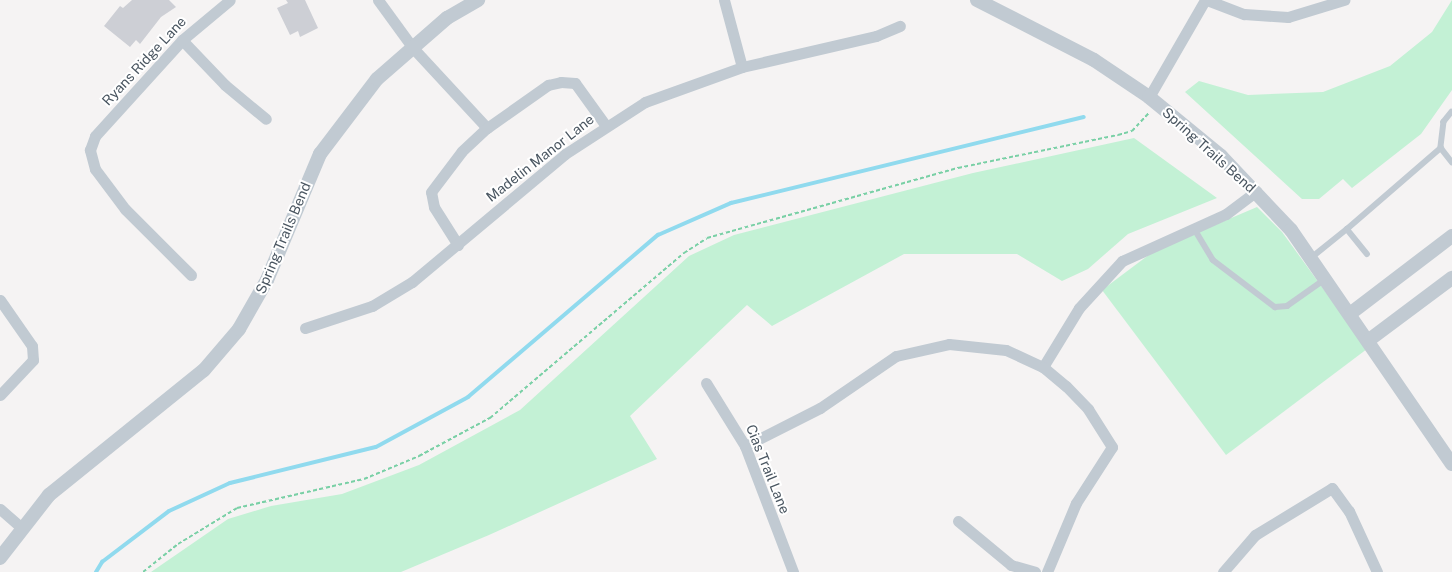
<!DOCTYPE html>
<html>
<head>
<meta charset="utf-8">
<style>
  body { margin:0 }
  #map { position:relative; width:1452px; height:572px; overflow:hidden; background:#f5f3f3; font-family:"Public Sans",sans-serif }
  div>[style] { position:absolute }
  .green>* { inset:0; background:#c3f1d5 }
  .stream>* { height:4px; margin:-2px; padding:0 2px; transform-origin:2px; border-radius:2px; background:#90daee }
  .building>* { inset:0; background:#cdcfd5 }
  .path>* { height:2px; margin-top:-1px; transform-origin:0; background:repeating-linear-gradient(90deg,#7ad0a6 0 4px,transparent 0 6.5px) }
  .service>* { height:5.5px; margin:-2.75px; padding:0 2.75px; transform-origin:2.75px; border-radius:2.75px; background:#c1cad2 }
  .minor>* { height:11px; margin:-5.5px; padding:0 5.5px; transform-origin:5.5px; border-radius:5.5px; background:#c1cad2 }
  .tertiary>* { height:14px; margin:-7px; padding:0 7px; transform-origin:7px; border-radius:7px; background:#c1cad2 }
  span { translate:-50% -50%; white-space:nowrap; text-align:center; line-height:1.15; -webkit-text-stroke:4px #fff; paint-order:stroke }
  .street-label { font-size:14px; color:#4a5661 }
</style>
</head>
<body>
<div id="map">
  <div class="green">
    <i style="clip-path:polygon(1452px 0,1452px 90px,1421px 134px,1352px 188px,1343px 179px,1319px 199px,1302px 199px,1185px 92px,1199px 81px,1248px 95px,1323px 92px,1390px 66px,1432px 32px)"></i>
    <i style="clip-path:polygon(1134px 138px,1217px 198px,1128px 234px,1088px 269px,1062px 281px,1017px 254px,904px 254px,772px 326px,747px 305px,630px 416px,657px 459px,489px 535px,401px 572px,151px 572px,228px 519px,271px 506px,342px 494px,419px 465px,520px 410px,689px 256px,734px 235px,973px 173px)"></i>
    <i style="clip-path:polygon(1257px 207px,1282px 232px,1367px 349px,1226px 455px,1102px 290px,1154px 251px)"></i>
  </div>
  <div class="stream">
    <i style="left:96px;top:572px;width:12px;rotate:-59deg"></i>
    <i style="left:102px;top:562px;width:84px;rotate:-37.3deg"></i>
    <i style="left:169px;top:511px;width:67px;rotate:-24.7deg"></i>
    <i style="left:230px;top:483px;width:150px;rotate:-13.9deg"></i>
    <i style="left:376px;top:447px;width:105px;rotate:-28.5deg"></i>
    <i style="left:468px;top:397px;width:250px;rotate:-40.5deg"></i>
    <i style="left:658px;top:235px;width:80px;rotate:-23.7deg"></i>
    <i style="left:731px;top:203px;width:363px;rotate:-13.7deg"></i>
  </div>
  <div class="building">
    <i style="clip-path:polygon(132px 0,169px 0,176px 7px,161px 17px,140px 44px,136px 40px,130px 47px,104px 26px,120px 6px,123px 8px)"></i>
    <i style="clip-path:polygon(286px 0,305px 0,318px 28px,300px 37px,298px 31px,290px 35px,277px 8px,288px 3px)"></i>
  </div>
  <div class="path">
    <i style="left:143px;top:572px;width:45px;rotate:-38.7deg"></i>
    <i style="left:178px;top:544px;width:69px;rotate:-31.4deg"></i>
    <i style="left:237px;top:508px;width:130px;rotate:-12.9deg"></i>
    <i style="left:364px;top:479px;width:60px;rotate:-22.7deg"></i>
    <i style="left:419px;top:456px;width:81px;rotate:-28.2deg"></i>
    <i style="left:490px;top:418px;width:255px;rotate:-40.4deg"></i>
    <i style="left:684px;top:253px;width:27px;rotate:-33deg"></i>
    <i style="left:707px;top:238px;width:261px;rotate:-15.6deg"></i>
    <i style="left:958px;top:168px;width:163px;rotate:-11.7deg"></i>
    <i style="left:1118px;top:135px;width:15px;rotate:-16deg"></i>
    <i style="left:1132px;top:131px;width:25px;rotate:-47deg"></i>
  </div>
  <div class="service">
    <i style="left:1452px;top:112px;width:13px;rotate:129deg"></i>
    <i style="left:1444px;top:122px;width:26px;rotate:97deg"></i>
    <i style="left:1441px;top:148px;width:18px;rotate:52deg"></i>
    <i style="left:1194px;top:228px;width:37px;rotate:59deg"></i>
    <i style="left:1213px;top:260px;width:78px;rotate:37.2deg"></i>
    <i style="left:1275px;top:307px;width:12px;rotate:-5deg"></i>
    <i style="left:1287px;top:306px;width:45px;rotate:-35.1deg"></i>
    <i style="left:1347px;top:229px;width:124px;rotate:-40.8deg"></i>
    <i style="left:1311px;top:258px;width:46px;rotate:-38.9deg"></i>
    <i style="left:1347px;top:229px;width:32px;rotate:51deg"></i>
  </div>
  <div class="minor">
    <i style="left:378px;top:0;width:59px;rotate:53.9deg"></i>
    <i style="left:413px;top:48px;width:109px;rotate:47.2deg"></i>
    <i style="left:724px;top:0;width:69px;rotate:75deg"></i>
    <i style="left:1207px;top:0;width:40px;rotate:21deg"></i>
    <i style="left:1244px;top:14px;width:44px;rotate:3.9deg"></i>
    <i style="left:1288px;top:17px;width:59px;rotate:-16.9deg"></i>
    <i style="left:182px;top:40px;width:62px;rotate:46.3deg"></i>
    <i style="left:225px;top:85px;width:53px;rotate:39.7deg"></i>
    <i style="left:1149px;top:97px;width:112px;rotate:-60deg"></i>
    <i style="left:458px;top:245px;width:45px;rotate:-122.3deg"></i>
    <i style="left:434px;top:207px;width:15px;rotate:-101deg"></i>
    <i style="left:431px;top:192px;width:51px;rotate:-52.9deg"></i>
    <i style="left:462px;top:151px;width:34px;rotate:-43deg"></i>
    <i style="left:487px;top:128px;width:75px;rotate:-35.2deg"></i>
    <i style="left:548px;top:85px;width:13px;rotate:-13deg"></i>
    <i style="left:561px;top:82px;width:14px;rotate:4deg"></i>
    <i style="left:575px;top:83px;width:53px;rotate:54.2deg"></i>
    <i style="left:191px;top:275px;width:93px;rotate:-135deg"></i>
    <i style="left:125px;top:209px;width:50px;rotate:-126.9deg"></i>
    <i style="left:95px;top:169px;width:20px;rotate:-105deg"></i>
    <i style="left:90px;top:150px;width:15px;rotate:-70deg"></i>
    <i style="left:95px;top:136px;width:130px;rotate:-47.8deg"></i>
    <i style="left:182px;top:40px;width:62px;rotate:-39.8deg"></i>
    <i style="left:0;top:300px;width:56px;rotate:55.2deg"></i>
    <i style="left:32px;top:346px;width:14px;rotate:86deg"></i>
    <i style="left:33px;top:360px;width:48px;rotate:133.3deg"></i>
    <i style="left:305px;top:328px;width:71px;rotate:-18.2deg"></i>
    <i style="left:372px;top:306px;width:47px;rotate:-31deg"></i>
    <i style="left:412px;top:282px;width:199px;rotate:-39.9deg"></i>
    <i style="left:565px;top:154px;width:95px;rotate:-33deg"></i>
    <i style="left:645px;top:102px;width:103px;rotate:-19.8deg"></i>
    <i style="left:742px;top:67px;width:138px;rotate:-13deg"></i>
    <i style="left:876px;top:36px;width:26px;rotate:-23deg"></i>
    <i style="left:1043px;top:367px;width:69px;rotate:-58.6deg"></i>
    <i style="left:1079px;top:308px;width:64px;rotate:-47.5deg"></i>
    <i style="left:1122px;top:261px;width:114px;rotate:-24.3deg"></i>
    <i style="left:1226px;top:214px;width:38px;rotate:-37deg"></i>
    <i style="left:706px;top:383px;width:74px;rotate:58.2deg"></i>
    <i style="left:745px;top:446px;width:135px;rotate:69.1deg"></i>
    <i style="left:745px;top:446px;width:84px;rotate:-26.9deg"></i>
    <i style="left:820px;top:408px;width:92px;rotate:-34.4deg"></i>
    <i style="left:896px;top:356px;width:54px;rotate:-12.8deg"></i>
    <i style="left:949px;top:344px;width:57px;rotate:6deg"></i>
    <i style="left:1006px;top:350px;width:41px;rotate:24.7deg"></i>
    <i style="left:1043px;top:367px;width:30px;rotate:40deg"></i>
    <i style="left:1066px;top:386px;width:32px;rotate:46deg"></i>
    <i style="left:1088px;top:409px;width:45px;rotate:57.7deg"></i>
    <i style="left:1112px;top:447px;width:67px;rotate:122.7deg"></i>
    <i style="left:1076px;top:503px;width:75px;rotate:112.8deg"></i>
    <i style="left:0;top:509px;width:28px;rotate:41deg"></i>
    <i style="left:958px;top:521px;width:69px;rotate:39.7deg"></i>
    <i style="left:1011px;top:565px;width:25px;rotate:16deg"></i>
    <i style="left:1223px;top:572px;width:49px;rotate:-49.1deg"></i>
    <i style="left:1255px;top:535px;width:90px;rotate:-31.4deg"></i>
    <i style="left:1332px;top:488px;width:29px;rotate:54deg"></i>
    <i style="left:1349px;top:511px;width:67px;rotate:65.3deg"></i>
  </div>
  <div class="tertiary">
    <i style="left:977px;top:0;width:131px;rotate:27.1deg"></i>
    <i style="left:1094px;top:60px;width:66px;rotate:33.9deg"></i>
    <i style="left:1149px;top:97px;width:93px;rotate:39.3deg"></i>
    <i style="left:1221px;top:156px;width:102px;rotate:46.6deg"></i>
    <i style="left:1291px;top:230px;width:284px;rotate:55.5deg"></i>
    <i style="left:1351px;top:313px;width:127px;rotate:-37.3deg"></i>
    <i style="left:1369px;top:340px;width:104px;rotate:-36.8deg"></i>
    <i style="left:0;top:558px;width:80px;rotate:-52.1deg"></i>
    <i style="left:49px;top:495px;width:199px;rotate:-38.9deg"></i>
    <i style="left:204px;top:370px;width:54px;rotate:-49.5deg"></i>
    <i style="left:239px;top:329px;width:56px;rotate:-60.3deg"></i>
    <i style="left:267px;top:280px;width:137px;rotate:-67.2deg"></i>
    <i style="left:320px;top:154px;width:94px;rotate:-52.8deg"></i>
    <i style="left:377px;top:79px;width:93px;rotate:-41.1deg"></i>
    <i style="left:447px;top:18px;width:36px;rotate:-30deg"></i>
  </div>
  <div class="street-label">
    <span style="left:144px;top:61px;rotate:-47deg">Ryans Ridge Lane</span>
    <span style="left:1209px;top:150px;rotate:42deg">Spring Trails Bend</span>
    <span style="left:540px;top:158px;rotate:-38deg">Madelin Manor Lane</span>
    <span style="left:283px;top:238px;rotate:-67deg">Spring Trails Bend</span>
    <span style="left:768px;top:469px;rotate:68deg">Cias Trail Lane</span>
  </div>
</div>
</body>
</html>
